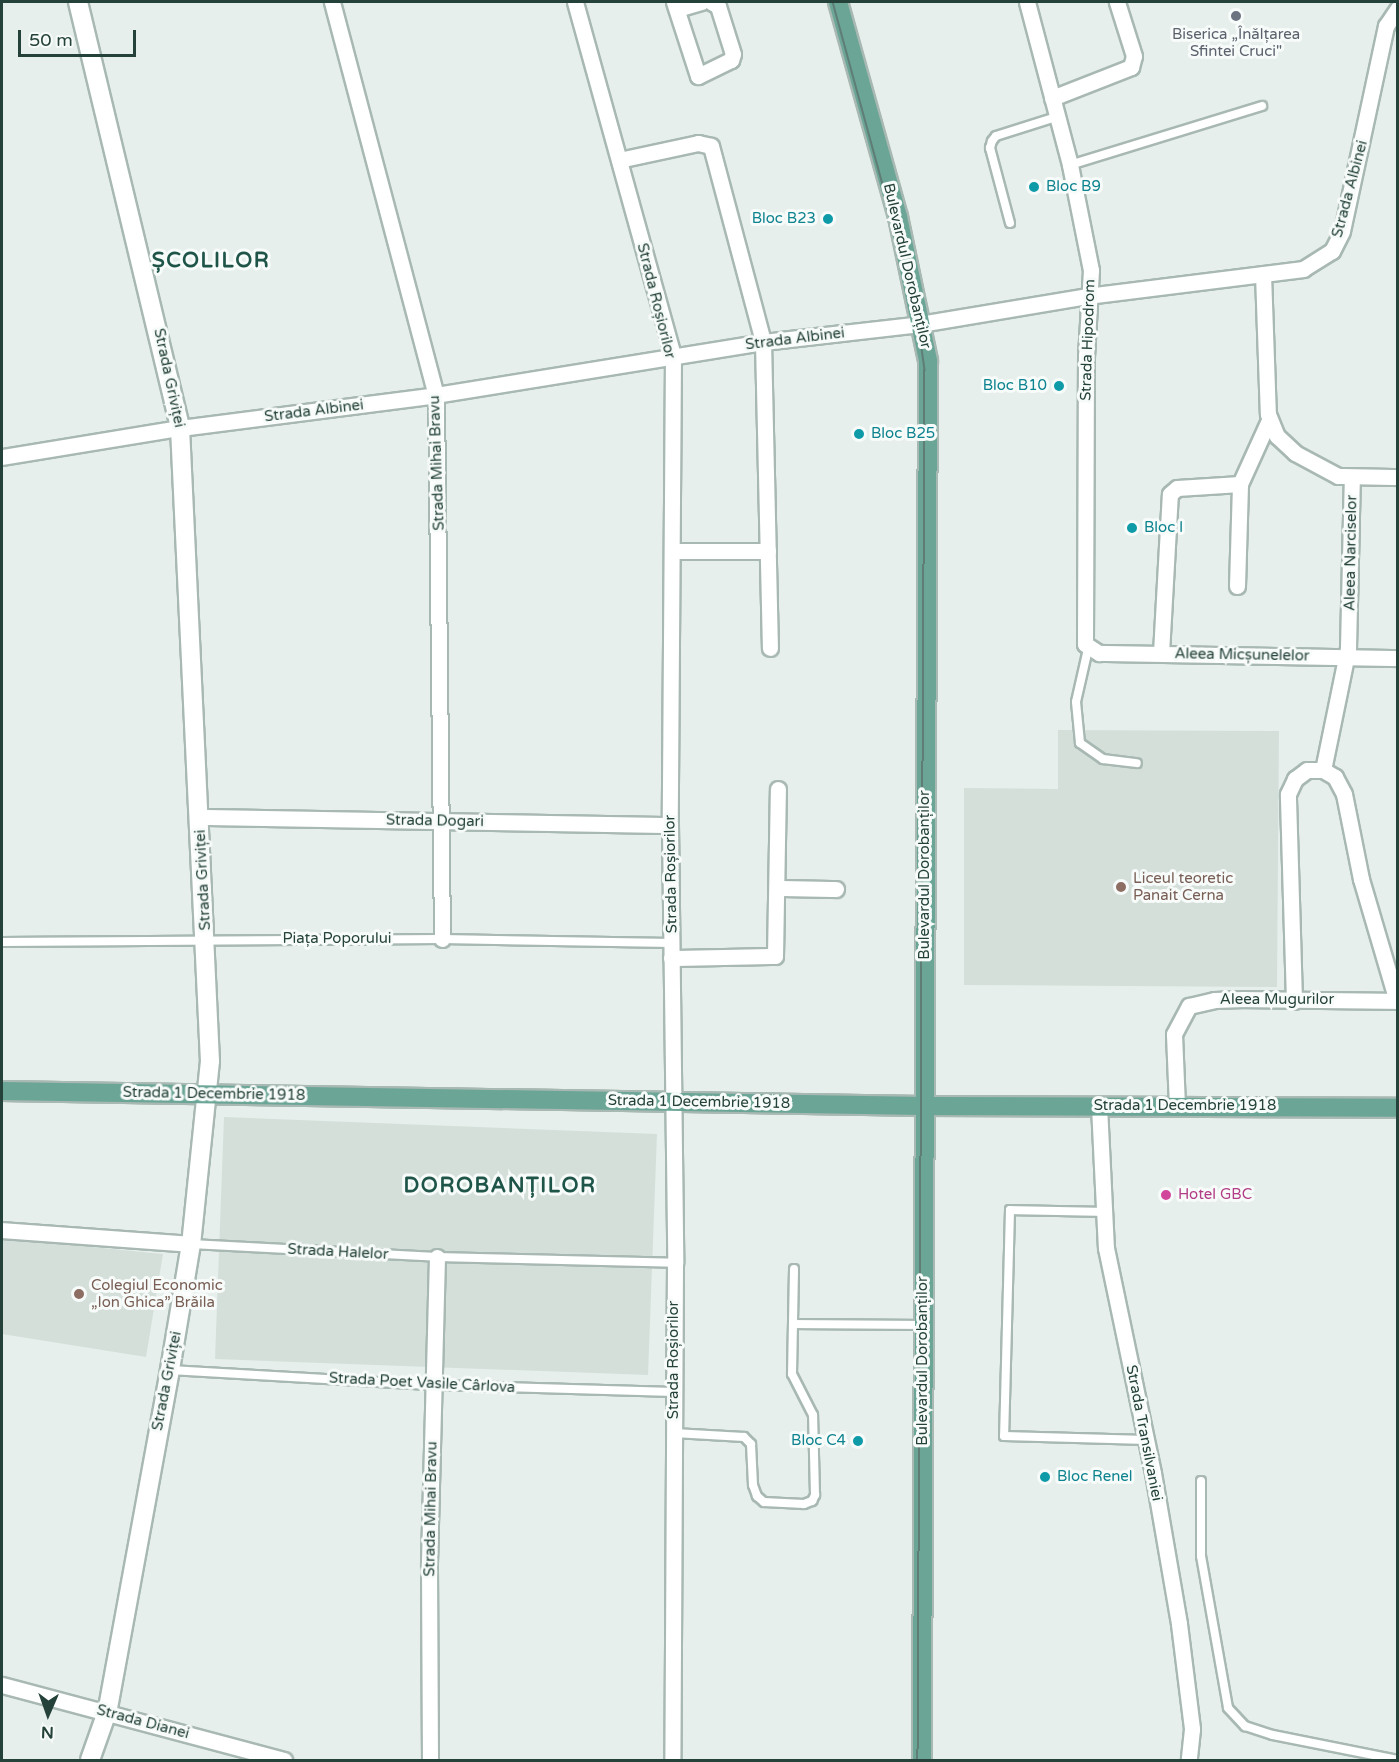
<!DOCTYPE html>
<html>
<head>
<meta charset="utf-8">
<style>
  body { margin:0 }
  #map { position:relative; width:1399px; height:1762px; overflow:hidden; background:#e6efeb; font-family:"Varela Round",sans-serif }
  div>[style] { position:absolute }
  .built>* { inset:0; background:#d4dfda }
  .roads { filter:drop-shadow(2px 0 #a8b8b2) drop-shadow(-2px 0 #a8b8b2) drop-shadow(0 2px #a8b8b2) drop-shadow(0 -2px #a8b8b2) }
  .lane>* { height:8px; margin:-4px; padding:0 4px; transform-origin:4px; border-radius:4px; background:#fff }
  .street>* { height:15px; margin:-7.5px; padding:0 7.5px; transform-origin:7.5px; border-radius:7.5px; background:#fff }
  .secondary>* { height:18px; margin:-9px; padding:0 9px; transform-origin:9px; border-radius:9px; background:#fff }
  .primary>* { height:18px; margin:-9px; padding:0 9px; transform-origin:9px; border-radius:9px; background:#6aa596 }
  .tram>* { height:1.5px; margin:-0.75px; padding:0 0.75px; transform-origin:0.75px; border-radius:0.75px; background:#5f7d75 }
  .dots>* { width:16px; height:16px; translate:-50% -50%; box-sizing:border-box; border:3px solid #f7fbf9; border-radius:50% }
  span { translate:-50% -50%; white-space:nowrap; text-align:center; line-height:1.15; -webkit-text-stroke:6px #f7fbf9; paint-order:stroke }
  .worship-label { font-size:15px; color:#5b616d }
  .culture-label { font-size:15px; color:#0d838f }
  .left { translate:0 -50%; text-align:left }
  .right { translate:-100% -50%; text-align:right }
  .street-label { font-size:15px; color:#24423a }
  .education-label { font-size:15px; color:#785e54 }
  .hotel-label { font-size:15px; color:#b23c85 }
  .district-label { font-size:21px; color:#1f5548; font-weight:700; letter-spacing:1.5px }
  .frame { position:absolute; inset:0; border:3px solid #24423a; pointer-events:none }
  .north { position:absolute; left:18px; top:1684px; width:60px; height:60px; -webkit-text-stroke:4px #f7fbf9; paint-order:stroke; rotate:182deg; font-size:16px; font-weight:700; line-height:24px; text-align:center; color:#24423a }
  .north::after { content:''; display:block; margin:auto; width:21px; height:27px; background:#24423a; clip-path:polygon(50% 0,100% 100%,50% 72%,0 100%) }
  .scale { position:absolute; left:18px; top:30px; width:118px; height:27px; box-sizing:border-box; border:3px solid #24423a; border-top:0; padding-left:8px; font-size:18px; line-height:21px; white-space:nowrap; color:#24423a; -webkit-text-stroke:4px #f7fbf9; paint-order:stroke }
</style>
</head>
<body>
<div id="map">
  <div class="built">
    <i style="clip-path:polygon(1058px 730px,1279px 731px,1277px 987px,964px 985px,964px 788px,1058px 789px)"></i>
    <i style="clip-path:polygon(224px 1117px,657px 1134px,648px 1375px,215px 1359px)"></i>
    <i style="clip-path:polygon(2px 1238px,163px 1254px,146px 1357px,2px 1334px)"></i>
  </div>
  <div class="roads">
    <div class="lane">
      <i style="left:1070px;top:165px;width:201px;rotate:-17.1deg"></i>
      <i style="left:1010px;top:223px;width:78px;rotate:-104.9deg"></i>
      <i style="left:990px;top:148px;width:7px;rotate:-74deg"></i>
      <i style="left:992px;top:141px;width:6px;rotate:-51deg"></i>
      <i style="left:996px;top:136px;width:63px;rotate:-17.6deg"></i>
      <i style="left:1088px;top:649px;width:54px;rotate:102.8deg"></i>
      <i style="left:1076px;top:702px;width:41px;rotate:84.4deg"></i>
      <i style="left:1080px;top:743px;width:28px;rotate:35deg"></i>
      <i style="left:1103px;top:759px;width:34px;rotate:7deg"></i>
      <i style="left:2px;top:942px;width:440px;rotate:-0.4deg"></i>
      <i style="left:442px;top:939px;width:230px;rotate:1deg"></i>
      <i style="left:1104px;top:1212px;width:94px;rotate:-178.8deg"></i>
      <i style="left:1010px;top:1210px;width:226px;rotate:91.5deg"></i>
      <i style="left:1004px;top:1436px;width:143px;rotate:1.6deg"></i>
      <i style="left:191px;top:1244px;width:246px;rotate:3deg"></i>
      <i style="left:437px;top:1257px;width:238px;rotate:1.4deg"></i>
      <i style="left:793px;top:1324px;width:130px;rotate:0.4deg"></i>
      <i style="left:170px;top:1370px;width:264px;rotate:3.3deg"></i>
      <i style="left:434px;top:1385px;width:240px;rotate:1.7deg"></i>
      <i style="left:674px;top:1433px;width:70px;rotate:3.3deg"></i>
      <i style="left:744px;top:1437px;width:10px;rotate:45deg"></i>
      <i style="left:751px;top:1444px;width:41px;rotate:87.2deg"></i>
      <i style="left:753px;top:1485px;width:12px;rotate:70deg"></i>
      <i style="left:757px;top:1496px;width:9px;rotate:41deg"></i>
      <i style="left:764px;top:1502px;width:40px;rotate:2.9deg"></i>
      <i style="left:804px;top:1504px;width:9px;rotate:-21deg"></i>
      <i style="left:812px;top:1501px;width:7px;rotate:-63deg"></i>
      <i style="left:815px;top:1495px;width:80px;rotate:-91.4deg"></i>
      <i style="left:813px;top:1415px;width:46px;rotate:-117.1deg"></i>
      <i style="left:792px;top:1374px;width:105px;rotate:-88.9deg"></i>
      <i style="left:1201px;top:1481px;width:75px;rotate:90deg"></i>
      <i style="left:1201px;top:1556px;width:154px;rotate:79.9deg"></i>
      <i style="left:1228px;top:1708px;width:25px;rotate:47deg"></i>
      <i style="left:1245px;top:1726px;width:29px;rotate:18deg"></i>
      <i style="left:1273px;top:1735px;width:127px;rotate:11.3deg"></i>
    </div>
    <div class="street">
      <i style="left:332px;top:2px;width:407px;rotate:75.2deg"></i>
      <i style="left:436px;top:395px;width:544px;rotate:89.37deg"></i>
      <i style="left:575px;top:2px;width:367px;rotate:74.5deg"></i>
      <i style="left:673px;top:356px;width:469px;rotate:90.4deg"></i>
      <i style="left:670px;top:825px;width:438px;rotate:89.3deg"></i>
      <i style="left:675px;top:1263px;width:497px;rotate:90.3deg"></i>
      <i style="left:674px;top:2px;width:78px;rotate:72deg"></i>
      <i style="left:698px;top:76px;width:37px;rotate:-26deg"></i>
      <i style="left:731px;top:60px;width:6px;rotate:-72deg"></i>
      <i style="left:733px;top:54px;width:50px;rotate:-107.4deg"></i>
      <i style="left:718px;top:6px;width:8px;rotate:-150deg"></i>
      <i style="left:1027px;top:2px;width:169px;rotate:75.2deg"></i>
      <i style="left:1070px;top:165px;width:107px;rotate:78.7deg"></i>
      <i style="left:1091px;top:270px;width:86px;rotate:93.3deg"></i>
      <i style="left:1086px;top:356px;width:288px;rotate:90.2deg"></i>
      <i style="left:1085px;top:644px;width:17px;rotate:33deg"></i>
      <i style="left:1099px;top:653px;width:299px;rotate:1deg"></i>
      <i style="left:677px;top:9px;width:25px;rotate:-16deg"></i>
      <i style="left:1052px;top:98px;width:85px;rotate:-21.4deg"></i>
      <i style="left:1131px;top:67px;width:11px;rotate:-75deg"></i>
      <i style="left:1134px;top:56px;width:57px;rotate:-107.5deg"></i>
      <i style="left:619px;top:160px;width:81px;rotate:-12.1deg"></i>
      <i style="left:698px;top:143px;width:13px;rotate:13deg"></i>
      <i style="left:711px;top:146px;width:203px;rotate:75.1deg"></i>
      <i style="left:763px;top:342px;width:306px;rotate:88.7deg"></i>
      <i style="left:1263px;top:274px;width:140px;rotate:88deg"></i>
      <i style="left:1268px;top:414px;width:24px;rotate:68deg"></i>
      <i style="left:1277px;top:436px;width:25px;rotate:43deg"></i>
      <i style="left:1295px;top:453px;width:49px;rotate:28.1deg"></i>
      <i style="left:1338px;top:476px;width:60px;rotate:1deg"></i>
      <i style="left:2px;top:457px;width:180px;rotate:-9.3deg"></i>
      <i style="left:180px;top:428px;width:258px;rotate:-7.3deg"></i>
      <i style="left:436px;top:395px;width:331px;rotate:-9.2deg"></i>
      <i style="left:763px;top:342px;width:158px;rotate:-6.5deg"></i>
      <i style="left:920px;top:324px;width:169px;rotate:-9.5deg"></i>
      <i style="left:1087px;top:296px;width:218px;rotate:-7.1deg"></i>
      <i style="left:1303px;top:269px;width:34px;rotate:-32deg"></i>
      <i style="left:1332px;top:251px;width:22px;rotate:-63deg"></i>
      <i style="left:1342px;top:231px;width:210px;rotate:-77.9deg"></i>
      <i style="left:1386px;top:26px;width:22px;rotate:-56deg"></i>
      <i style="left:674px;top:551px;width:94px"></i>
      <i style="left:1237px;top:586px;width:102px;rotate:-88.3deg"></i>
      <i style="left:1240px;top:484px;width:70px;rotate:-65.6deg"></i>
      <i style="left:1161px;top:653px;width:159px;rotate:-86.8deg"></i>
      <i style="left:1170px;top:494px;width:9px;rotate:-41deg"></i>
      <i style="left:1177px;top:488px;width:63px;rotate:-3.6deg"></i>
      <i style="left:1323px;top:770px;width:125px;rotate:-78.4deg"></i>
      <i style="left:1348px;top:648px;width:170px;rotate:-88.7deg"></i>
      <i style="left:200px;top:817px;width:470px;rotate:1deg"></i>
      <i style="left:777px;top:888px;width:59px;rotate:1deg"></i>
      <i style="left:671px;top:958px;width:104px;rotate:-1.1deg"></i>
      <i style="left:775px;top:956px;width:167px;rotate:-89deg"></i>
      <i style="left:1294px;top:1001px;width:207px;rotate:-91.7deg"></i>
      <i style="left:1288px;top:794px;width:17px;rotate:-65deg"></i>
      <i style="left:1295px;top:779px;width:15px;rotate:-37deg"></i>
      <i style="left:1307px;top:770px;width:16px"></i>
      <i style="left:1323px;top:770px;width:14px;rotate:30deg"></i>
      <i style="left:1335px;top:777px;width:19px;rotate:62deg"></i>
      <i style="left:1344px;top:794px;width:87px;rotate:78.7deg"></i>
      <i style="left:1361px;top:879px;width:127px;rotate:73.6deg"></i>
      <i style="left:1099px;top:1106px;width:142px;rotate:87.2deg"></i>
      <i style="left:1106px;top:1248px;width:230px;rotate:78.2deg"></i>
      <i style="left:1153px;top:1473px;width:153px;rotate:80.2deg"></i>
      <i style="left:1179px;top:1624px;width:106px;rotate:82.9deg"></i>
      <i style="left:1192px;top:1729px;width:31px;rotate:96deg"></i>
      <i style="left:1177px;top:1106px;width:72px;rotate:-92.4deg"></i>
      <i style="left:1174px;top:1034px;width:32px;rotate:-62deg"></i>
      <i style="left:1189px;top:1006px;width:26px;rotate:-13deg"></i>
      <i style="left:1214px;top:1000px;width:30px;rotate:-2deg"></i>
      <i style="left:1244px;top:999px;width:154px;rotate:0.7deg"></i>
      <i style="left:2px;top:1230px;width:190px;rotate:4.2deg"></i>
      <i style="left:2px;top:1685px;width:292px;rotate:14.9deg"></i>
      <i style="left:430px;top:1760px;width:198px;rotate:-90.3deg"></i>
      <i style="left:429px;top:1562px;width:305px;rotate:-88.5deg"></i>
    </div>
    <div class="secondary">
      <i style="left:78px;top:2px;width:438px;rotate:76.5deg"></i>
      <i style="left:180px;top:428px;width:634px;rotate:87.29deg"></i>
      <i style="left:210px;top:1061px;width:184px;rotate:95.9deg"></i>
      <i style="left:191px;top:1244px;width:128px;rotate:99.5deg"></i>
      <i style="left:170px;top:1370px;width:348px;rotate:100.4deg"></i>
      <i style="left:107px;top:1712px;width:51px;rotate:109.5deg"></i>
    </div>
    <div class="primary">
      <i style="left:838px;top:2px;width:223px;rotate:74.4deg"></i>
      <i style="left:898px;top:217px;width:147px;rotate:78.2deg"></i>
      <i style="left:928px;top:361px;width:1399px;rotate:90.25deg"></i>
      <i style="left:2px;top:1091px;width:922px;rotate:0.93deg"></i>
      <i style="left:924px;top:1106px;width:474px;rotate:0.2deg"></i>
    </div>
  </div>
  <div class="tram">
    <i style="left:833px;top:2px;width:315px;rotate:74.7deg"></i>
    <i style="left:916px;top:306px;width:65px;rotate:82deg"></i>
    <i style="left:925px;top:370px;width:1390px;rotate:90.29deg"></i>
  </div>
  <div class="dots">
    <i style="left:1236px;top:16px;background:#6b7280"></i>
    <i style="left:1034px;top:187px;background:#0f9aa8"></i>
    <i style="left:828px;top:219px;background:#0f9aa8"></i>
    <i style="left:1059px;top:386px;background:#0f9aa8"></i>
    <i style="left:859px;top:434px;background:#0f9aa8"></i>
    <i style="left:1132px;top:528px;background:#0f9aa8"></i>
    <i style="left:1121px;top:887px;background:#8d6e63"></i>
    <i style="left:1166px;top:1195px;background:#d1479c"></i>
    <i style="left:79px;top:1294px;background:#8d6e63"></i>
    <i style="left:858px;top:1441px;background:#0f9aa8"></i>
    <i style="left:1045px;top:1477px;background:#0f9aa8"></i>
  </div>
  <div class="worship-label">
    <span style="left:1236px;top:43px">Biserica „Înălțarea<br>Sfintei Cruci"</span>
  </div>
  <div class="culture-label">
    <span class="left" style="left:1046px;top:187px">Bloc B9</span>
    <span class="right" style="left:816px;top:219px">Bloc B23</span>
    <span class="right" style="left:1047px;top:386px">Bloc B10</span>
    <span class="left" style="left:871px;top:434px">Bloc B25</span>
    <span class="left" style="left:1144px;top:528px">Bloc I</span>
    <span class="right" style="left:846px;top:1441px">Bloc C4</span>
    <span class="left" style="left:1057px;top:1477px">Bloc Renel</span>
  </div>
  <div class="street-label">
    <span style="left:1350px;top:189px;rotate:-75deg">Strada Albinei</span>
    <span style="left:907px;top:266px;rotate:77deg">Bulevardul Dorobanților</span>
    <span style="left:656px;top:301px;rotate:76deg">Strada Roșiorilor</span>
    <span style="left:795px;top:339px;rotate:-7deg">Strada Albinei</span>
    <span style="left:1088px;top:340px;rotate:-88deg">Strada Hipodrom</span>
    <span style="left:169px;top:378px;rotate:78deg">Strada Griviței</span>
    <span style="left:314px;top:411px;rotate:-7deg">Strada Albinei</span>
    <span style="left:437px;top:463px;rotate:-92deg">Strada Mihai Bravu</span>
    <span style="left:1351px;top:553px;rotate:-89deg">Aleea Narciselor</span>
    <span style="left:1242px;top:655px;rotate:1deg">Aleea Micșunelelor</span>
    <span style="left:435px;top:821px;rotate:1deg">Strada Dogari</span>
    <span style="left:671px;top:874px;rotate:-91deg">Strada Roșiorilor</span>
    <span style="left:925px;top:875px;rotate:-90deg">Bulevardul Dorobanților</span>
    <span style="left:203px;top:880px;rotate:-93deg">Strada Griviței</span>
    <span style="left:337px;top:939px">Piața Poporului</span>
    <span style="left:1277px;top:1000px">Aleea Mugurilor</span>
    <span style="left:214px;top:1094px;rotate:1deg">Strada 1 Decembrie 1918</span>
    <span style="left:699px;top:1102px;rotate:1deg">Strada 1 Decembrie 1918</span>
    <span style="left:1185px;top:1106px">Strada 1 Decembrie 1918</span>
    <span style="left:338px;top:1252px;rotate:3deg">Strada Halelor</span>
    <span style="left:674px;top:1360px;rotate:-90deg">Strada Roșiorilor</span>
    <span style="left:923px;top:1361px;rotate:-90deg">Bulevardul Dorobanților</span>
    <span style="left:167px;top:1381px;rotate:-79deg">Strada Griviței</span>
    <span style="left:422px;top:1383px;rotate:3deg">Strada Poet Vasile Cârlova</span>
    <span style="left:1144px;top:1433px;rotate:79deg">Strada Transilvaniei</span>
    <span style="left:431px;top:1509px;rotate:-89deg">Strada Mihai Bravu</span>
    <span style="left:143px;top:1722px;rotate:15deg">Strada Dianei</span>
  </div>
  <div class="education-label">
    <span class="left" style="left:1133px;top:887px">Liceul teoretic<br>Panait Cerna</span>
    <span class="left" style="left:91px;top:1294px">Colegiul Economic<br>„Ion Ghica” Brăila</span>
  </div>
  <div class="hotel-label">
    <span class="left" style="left:1178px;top:1195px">Hotel GBC</span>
  </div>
  <div class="district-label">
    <span style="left:211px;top:261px">ȘCOLILOR</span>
    <span style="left:500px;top:1186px">DOROBANȚILOR</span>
  </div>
  <div class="frame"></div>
  <div class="north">N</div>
  <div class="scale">50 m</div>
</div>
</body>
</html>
